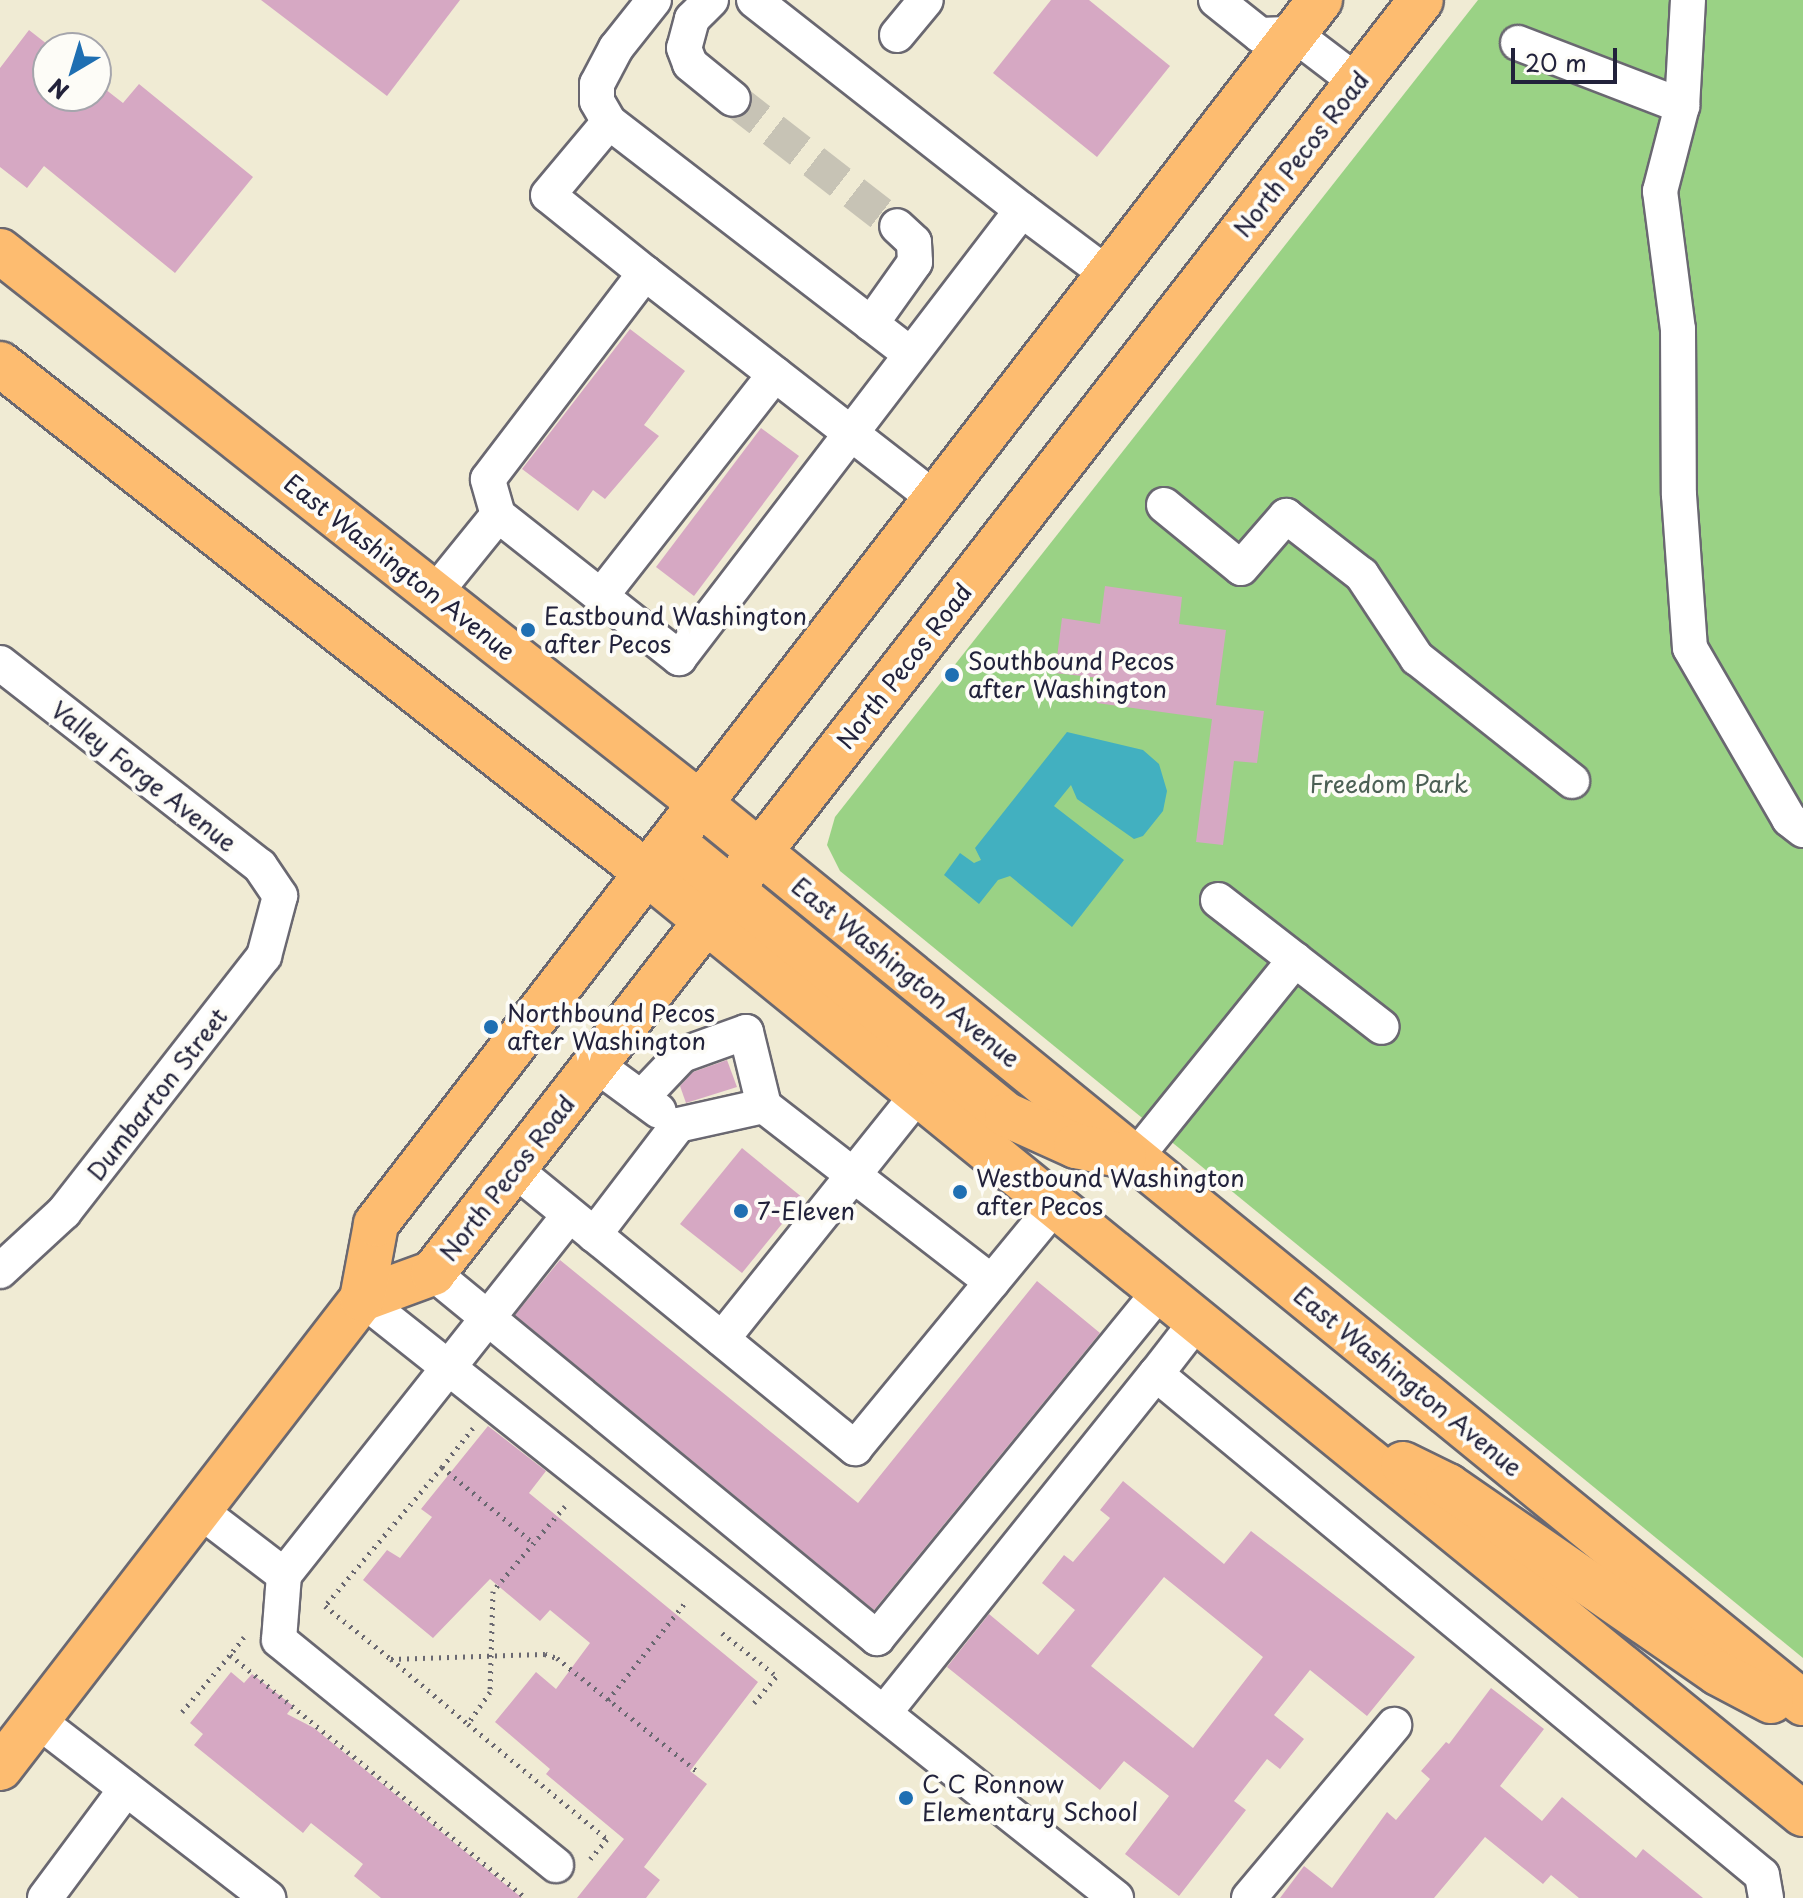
<!DOCTYPE html>
<html>
<head>
<meta charset="utf-8">
<style>
  body { margin:0 }
  #map { position:relative; width:1803px; height:1898px; overflow:hidden; background:#f0ebd4; font-family:"Playpen Sans",sans-serif }
  div>[style] { position:absolute }
  .green>* { inset:0; background:#9ad285 }
  .water>* { inset:0; background:#42b0c0 }
  .building>* { inset:0; background:#d6a8c3 }
  .minor-tunnel>* { height:34px; margin-top:-17px; transform-origin:0; background:repeating-linear-gradient(90deg,#c7c3b5 0 34px,transparent 0 51px) }
  .path>* { height:5px; margin-top:-2.5px; transform-origin:0; background:repeating-linear-gradient(90deg,#6a6871 0 2px,transparent 0 8px) }
  .roads { filter:drop-shadow(2px 0 #6a6871) drop-shadow(-2px 0 #6a6871) drop-shadow(0 2px #6a6871) drop-shadow(0 -2px #6a6871) }
  .minor>* { height:34px; margin:-17px; padding:0 17px; transform-origin:17px; border-radius:17px; background:#fff }
  .major>* { height:44px; margin:-22px; padding:0 22px; transform-origin:22px; border-radius:22px; background:#fdbc70 }
  .dots>* { width:22px; height:22px; translate:-50% -50%; box-sizing:border-box; border:4px solid #fdfcf7; border-radius:50% }
  span { translate:-50% -50%; white-space:nowrap; text-align:center; line-height:1.15; -webkit-text-stroke:8px #fdfcf7; paint-order:stroke }
  .street-label { font-size:24px; color:#22223b }
  .poi-label { font-size:24px; color:#22223b }
  .left { translate:0 -50%; text-align:left }
  .park-label { font-size:24px; color:#4c6055 }
  .north { position:absolute; left:32px; top:32px; width:80px; height:80px; box-sizing:border-box; background:#fdfcf7; border:2px solid #a5a5ac; border-radius:50%; rotate:218deg; font-size:22px; font-weight:700; line-height:32px; text-align:center; color:#22223b }
  .north::after { content:''; display:block; margin:auto; width:28px; height:36px; background:#1f6fb2; clip-path:polygon(50% 0,100% 100%,50% 72%,0 100%) }
  .scale { position:absolute; left:1511px; top:48px; width:106px; height:36px; box-sizing:border-box; border:4px solid #22223b; border-top:0; padding-left:10px; font-size:24px; line-height:28px; white-space:nowrap; color:#22223b; -webkit-text-stroke:6px #fdfcf7; paint-order:stroke }
</style>
</head>
<body>
<div id="map">
  <div class="green">
    <i style="clip-path:polygon(1478px 0,1803px 0,1803px 1658px,840px 871px,827px 845px,835px 817px)"></i>
  </div>
  <div class="water">
    <i style="clip-path:polygon(1067px 732px,1143px 750px,1159px 764px,1167px 791px,1163px 811px,1143px 836px,1134px 839px,1077px 799px,1071px 785px,1054px 806px,1124px 860px,1072px 927px,1010px 876px,998px 880px,979px 904px,944px 875px,960px 853px,974px 863px,981px 860px,975px 848px)"></i>
  </div>
  <div class="building">
    <i style="clip-path:polygon(261px 0,460px 0,387px 96px)"></i>
    <i style="clip-path:polygon(1051px 0,1089px 0,1170px 66px,1097px 157px,993px 73px)"></i>
    <i style="clip-path:polygon(29px 30px,52px 48px,48px 48px,48px 96px,96px 96px,96px 82px,123px 103px,139px 84px,253px 177px,175px 273px,44px 166px,27px 188px,0 167px,0 68px)"></i>
    <i style="clip-path:polygon(630px 329px,685px 371px,644px 425px,659px 436px,605px 499px,593px 490px,578px 511px,522px 469px)"></i>
    <i style="clip-path:polygon(761px 428px,799px 456px,694px 596px,656px 567px)"></i>
    <i style="clip-path:polygon(1105px 586px,1182px 597px,1179px 624px,1226px 630px,1216px 705px,1264px 711px,1257px 763px,1234px 761px,1223px 845px,1196px 842px,1212px 719px,1097px 703px,1100px 678px,1055px 673px,1062px 618px,1100px 624px)"></i>
    <i style="clip-path:polygon(727px 1060px,737px 1087px,686px 1103px,680px 1086px,693px 1072px)"></i>
    <i style="clip-path:polygon(742px 1148px,803px 1198px,742px 1273px,680px 1224px)"></i>
    <i style="clip-path:polygon(560px 1260px,858px 1503px,1037px 1281px,1100px 1333px,874px 1610px,515px 1315px)"></i>
    <i style="clip-path:polygon(488px 1426px,546px 1471px,529px 1493px,758px 1682px,690px 1771px,707px 1784px,644px 1867px,660px 1880px,646px 1898px,577px 1898px,624px 1839px,546px 1774px,550px 1769px,495px 1722px,536px 1672px,556px 1689px,590px 1643px,550px 1610px,540px 1621px,490px 1579px,433px 1638px,363px 1580px,387px 1550px,400px 1558px,432px 1517px,421px 1509px)"></i>
    <i style="clip-path:polygon(evenodd,1123px 1481px,1224px 1564px,1251px 1531px,1415px 1657px,1367px 1716px,1310px 1670px,1274px 1715px,1304px 1739px,1280px 1769px,1267px 1759px,1234px 1801px,1246px 1810px,1179px 1896px,1125px 1854px,1169px 1796px,1124px 1761px,1100px 1790px,947px 1667px,989px 1614px,1038px 1655px,1075px 1610px,1042px 1583px,1064px 1555px,1073px 1562px,1110px 1518px,1100px 1510px,1123px 1481px,1164px 1577px,1263px 1657px,1193px 1748px,1091px 1666px,1164px 1577px)"></i>
    <i style="clip-path:polygon(231px 1672px,244px 1683px,252px 1674px,293px 1706px,287px 1714px,314px 1728px,522px 1898px,381px 1898px,354px 1876px,363px 1864px,311px 1823px,303px 1833px,194px 1745px,203px 1734px,190px 1723px)"></i>
    <i style="clip-path:polygon(1491px 1688px,1544px 1729px,1500px 1786px,1542px 1821px,1562px 1797px,1636px 1858px,1643px 1849px,1703px 1898px,1579px 1898px,1551px 1875px,1543px 1884px,1485px 1837px,1434px 1898px,1280px 1898px,1304px 1866px,1332px 1888px,1387px 1812px,1396px 1820px,1430px 1779px,1421px 1771px,1446px 1742px,1449px 1744px)"></i>
  </div>
  <div class="minor-tunnel">
    <i style="left:733px;top:99px;width:207px;rotate:37.8deg"></i>
  </div>
  <div class="path">
    <i style="left:473px;top:1428px;width:50px;rotate:128.5deg"></i>
    <i style="left:442px;top:1467px;width:117px;rotate:39.8deg"></i>
    <i style="left:442px;top:1467px;width:182px;rotate:130.1deg"></i>
    <i style="left:325px;top:1606px;width:85px;rotate:38.8deg"></i>
    <i style="left:391px;top:1659px;width:154px;rotate:-1.9deg"></i>
    <i style="left:545px;top:1654px;width:13px;rotate:18deg"></i>
    <i style="left:557px;top:1658px;width:181px;rotate:39deg"></i>
    <i style="left:565px;top:1506px;width:111px;rotate:130.3deg"></i>
    <i style="left:493px;top:1591px;width:101px;rotate:91.7deg"></i>
    <i style="left:490px;top:1692px;width:39px;rotate:125deg"></i>
    <i style="left:468px;top:1724px;width:180px;rotate:39.6deg"></i>
    <i style="left:607px;top:1839px;width:26px;rotate:130deg"></i>
    <i style="left:722px;top:1633px;width:66px;rotate:38.3deg"></i>
    <i style="left:244px;top:1637px;width:23px;rotate:128deg"></i>
    <i style="left:230px;top:1655px;width:383px;rotate:39.4deg"></i>
    <i style="left:391px;top:1659px;width:101px;rotate:40.2deg"></i>
    <i style="left:608px;top:1700px;width:124px;rotate:-51.6deg"></i>
    <i style="left:754px;top:1703px;width:35px;rotate:-50deg"></i>
    <i style="left:182px;top:1712px;width:75px;rotate:-49.9deg"></i>
  </div>
  <div class="roads">
    <div class="minor">
      <i style="left:711px;top:0;width:27px;rotate:135deg"></i>
      <i style="left:692px;top:19px;width:30px;rotate:105deg"></i>
      <i style="left:684px;top:48px;width:17px;rotate:69deg"></i>
      <i style="left:690px;top:64px;width:55px;rotate:39.1deg"></i>
      <i style="left:754px;top:0;width:340px;rotate:38.1deg"></i>
      <i style="left:1216px;top:0;width:56px;rotate:38.5deg"></i>
      <i style="left:1260px;top:35px;width:34px;rotate:-2deg"></i>
      <i style="left:1294px;top:34px;width:79px;rotate:37.3deg"></i>
      <i style="left:1688px;top:0;width:106px;rotate:93.2deg"></i>
      <i style="left:1682px;top:106px;width:88px;rotate:104.5deg"></i>
      <i style="left:1660px;top:191px;width:139px;rotate:82.6deg"></i>
      <i style="left:1678px;top:329px;width:166px;rotate:89.7deg"></i>
      <i style="left:1679px;top:495px;width:153px;rotate:85.9deg"></i>
      <i style="left:1690px;top:648px;width:198px;rotate:59.9deg"></i>
      <i style="left:1789px;top:819px;width:18px;rotate:38deg"></i>
      <i style="left:897px;top:35px;width:45px;rotate:-50.4deg"></i>
      <i style="left:1518px;top:43px;width:176px;rotate:21deg"></i>
      <i style="left:609px;top:122px;width:24px;rotate:-120deg"></i>
      <i style="left:597px;top:101px;width:17px;rotate:-90deg"></i>
      <i style="left:597px;top:84px;width:41px;rotate:-62.2deg"></i>
      <i style="left:616px;top:48px;width:61px;rotate:-51.6deg"></i>
      <i style="left:645px;top:273px;width:124px;rotate:-141.2deg"></i>
      <i style="left:548px;top:195px;width:95px;rotate:-50.1deg"></i>
      <i style="left:609px;top:122px;width:380px;rotate:37.6deg"></i>
      <i style="left:871px;top:324px;width:76px;rotate:-54.6deg"></i>
      <i style="left:915px;top:262px;width:20px;rotate:-93deg"></i>
      <i style="left:914px;top:242px;width:23px;rotate:-137deg"></i>
      <i style="left:1164px;top:505px;width:99px;rotate:39.3deg"></i>
      <i style="left:1241px;top:568px;width:69px;rotate:-49.1deg"></i>
      <i style="left:1286px;top:516px;width:96px;rotate:37.8deg"></i>
      <i style="left:1362px;top:575px;width:100px;rotate:56.5deg"></i>
      <i style="left:1417px;top:658px;width:198px;rotate:38.4deg"></i>
      <i style="left:498px;top:515px;width:37px;rotate:-106deg"></i>
      <i style="left:488px;top:479px;width:259px;rotate:-52.7deg"></i>
      <i style="left:645px;top:273px;width:370px;rotate:37.9deg"></i>
      <i style="left:434px;top:594px;width:102px;rotate:-51deg"></i>
      <i style="left:498px;top:515px;width:231px;rotate:38.3deg"></i>
      <i style="left:679px;top:658px;width:564px;rotate:-52.56deg"></i>
      <i style="left:1022px;top:210px;width:110px;rotate:36.9deg"></i>
      <i style="left:601px;top:596px;width:282px;rotate:-51.9deg"></i>
      <i style="left:0;top:663px;width:330px;rotate:38deg"></i>
      <i style="left:260px;top:866px;width:36px;rotate:56deg"></i>
      <i style="left:280px;top:896px;width:62px;rotate:104.9deg"></i>
      <i style="left:264px;top:956px;width:325px;rotate:128deg"></i>
      <i style="left:64px;top:1212px;width:87px;rotate:137.3deg"></i>
      <i style="left:1218px;top:900px;width:207px;rotate:37.8deg"></i>
      <i style="left:595px;top:1064px;width:79px;rotate:36.3deg"></i>
      <i style="left:641px;top:1098px;width:59px;rotate:-46.4deg"></i>
      <i style="left:682px;top:1055px;width:68px;rotate:-19.8deg"></i>
      <i style="left:746px;top:1032px;width:76px;rotate:76.3deg"></i>
      <i style="left:1135px;top:1158px;width:255px;rotate:-51.1deg"></i>
      <i style="left:514px;top:1169px;width:441px;rotate:39.3deg"></i>
      <i style="left:855px;top:1448px;width:315px;rotate:-50.5deg"></i>
      <i style="left:594px;top:1235px;width:138px;rotate:-52.6deg"></i>
      <i style="left:678px;top:1125px;width:88px;rotate:-12.5deg"></i>
      <i style="left:764px;top:1106px;width:288px;rotate:37.7deg"></i>
      <i style="left:433px;top:1273px;width:575px;rotate:39.42deg"></i>
      <i style="left:877px;top:1638px;width:448px;rotate:-50.8deg"></i>
      <i style="left:362px;top:1299px;width:963px;rotate:38.46deg"></i>
      <i style="left:1197px;top:1321px;width:67px;rotate:127.7deg"></i>
      <i style="left:1156px;top:1374px;width:786px;rotate:39.58deg"></i>
      <i style="left:1762px;top:1875px;width:23px;rotate:80deg"></i>
      <i style="left:722px;top:1339px;width:314px;rotate:-51.3deg"></i>
      <i style="left:199px;top:1510px;width:107px;rotate:37.4deg"></i>
      <i style="left:284px;top:1575px;width:459px;rotate:-51.6deg"></i>
      <i style="left:284px;top:1575px;width:65px;rotate:94.4deg"></i>
      <i style="left:279px;top:1640px;width:357px;rotate:39.1deg"></i>
      <i style="left:884px;top:1713px;width:435px;rotate:-51.3deg"></i>
      <i style="left:37px;top:1720px;width:292px;rotate:37.6deg"></i>
      <i style="left:45px;top:1898px;width:136px;rotate:-53.4deg"></i>
      <i style="left:1249px;top:1898px;width:226px;rotate:-50deg"></i>
    </div>
    <div class="major">
      <i style="left:0;top:251px;width:894px;rotate:38.28deg"></i>
      <i style="left:702px;top:805px;width:1421px;rotate:39.2deg"></i>
      <i style="left:0;top:364px;width:825px;rotate:38.2deg"></i>
      <i style="left:648px;top:874px;width:1489px;rotate:39.14deg"></i>
      <i style="left:673px;top:842px;width:431px;rotate:39.3deg"></i>
      <i style="left:1007px;top:1115px;width:76px;rotate:24.2deg"></i>
      <i style="left:1076px;top:1146px;width:49px;rotate:11.8deg"></i>
      <i style="left:362px;top:1299px;width:76px;rotate:-20.1deg"></i>
      <i style="left:433px;top:1273px;width:1611px;rotate:-52.18deg"></i>
      <i style="left:1403px;top:1464px;width:50px;rotate:26.1deg"></i>
      <i style="left:1448px;top:1486px;width:328px;rotate:34.7deg"></i>
      <i style="left:1718px;top:1673px;width:60px;rotate:27.8deg"></i>
      <i style="left:0;top:1768px;width:592px;rotate:-52.34deg"></i>
      <i style="left:362px;top:1299px;width:76px;rotate:-79.4deg"></i>
      <i style="left:376px;top:1224px;width:1546px;rotate:-52.36deg"></i>
    </div>
  </div>
  <div class="dots">
    <i style="left:528px;top:630px;background:#1f6fb2"></i>
    <i style="left:952px;top:675px;background:#1f6fb2"></i>
    <i style="left:491px;top:1027px;background:#1f6fb2"></i>
    <i style="left:960px;top:1192px;background:#1f6fb2"></i>
    <i style="left:741px;top:1211px;background:#1f6fb2"></i>
    <i style="left:906px;top:1798px;background:#1f6fb2"></i>
  </div>
  <div class="street-label">
    <span style="left:1301px;top:154px;rotate:-52deg">North Pecos Road</span>
    <span style="left:400px;top:567px;rotate:38deg">East Washington Avenue</span>
    <span style="left:904px;top:666px;rotate:-52deg">North Pecos Road</span>
    <span style="left:144px;top:776px;rotate:38deg">Valley Forge Avenue</span>
    <span style="left:906px;top:972px;rotate:39deg">East Washington Avenue</span>
    <span style="left:157px;top:1094px;rotate:-52deg">Dumbarton Street</span>
    <span style="left:507px;top:1178px;rotate:-52deg">North Pecos Road</span>
    <span style="left:1408px;top:1381px;rotate:39deg">East Washington Avenue</span>
  </div>
  <div class="poi-label">
    <span class="left" style="left:544px;top:630px">Eastbound Washington<br>after Pecos</span>
    <span class="left" style="left:968px;top:675px">Southbound Pecos<br>after Washington</span>
    <span class="left" style="left:507px;top:1027px">Northbound Pecos<br>after Washington</span>
    <span class="left" style="left:976px;top:1192px">Westbound Washington<br>after Pecos</span>
    <span class="left" style="left:757px;top:1211px">7-Eleven</span>
    <span class="left" style="left:922px;top:1798px">C C Ronnow<br>Elementary School</span>
  </div>
  <div class="park-label">
    <span style="left:1389px;top:784px">Freedom Park</span>
  </div>
  <div class="north">N</div>
  <div class="scale">20 m</div>
</div>
</body>
</html>
